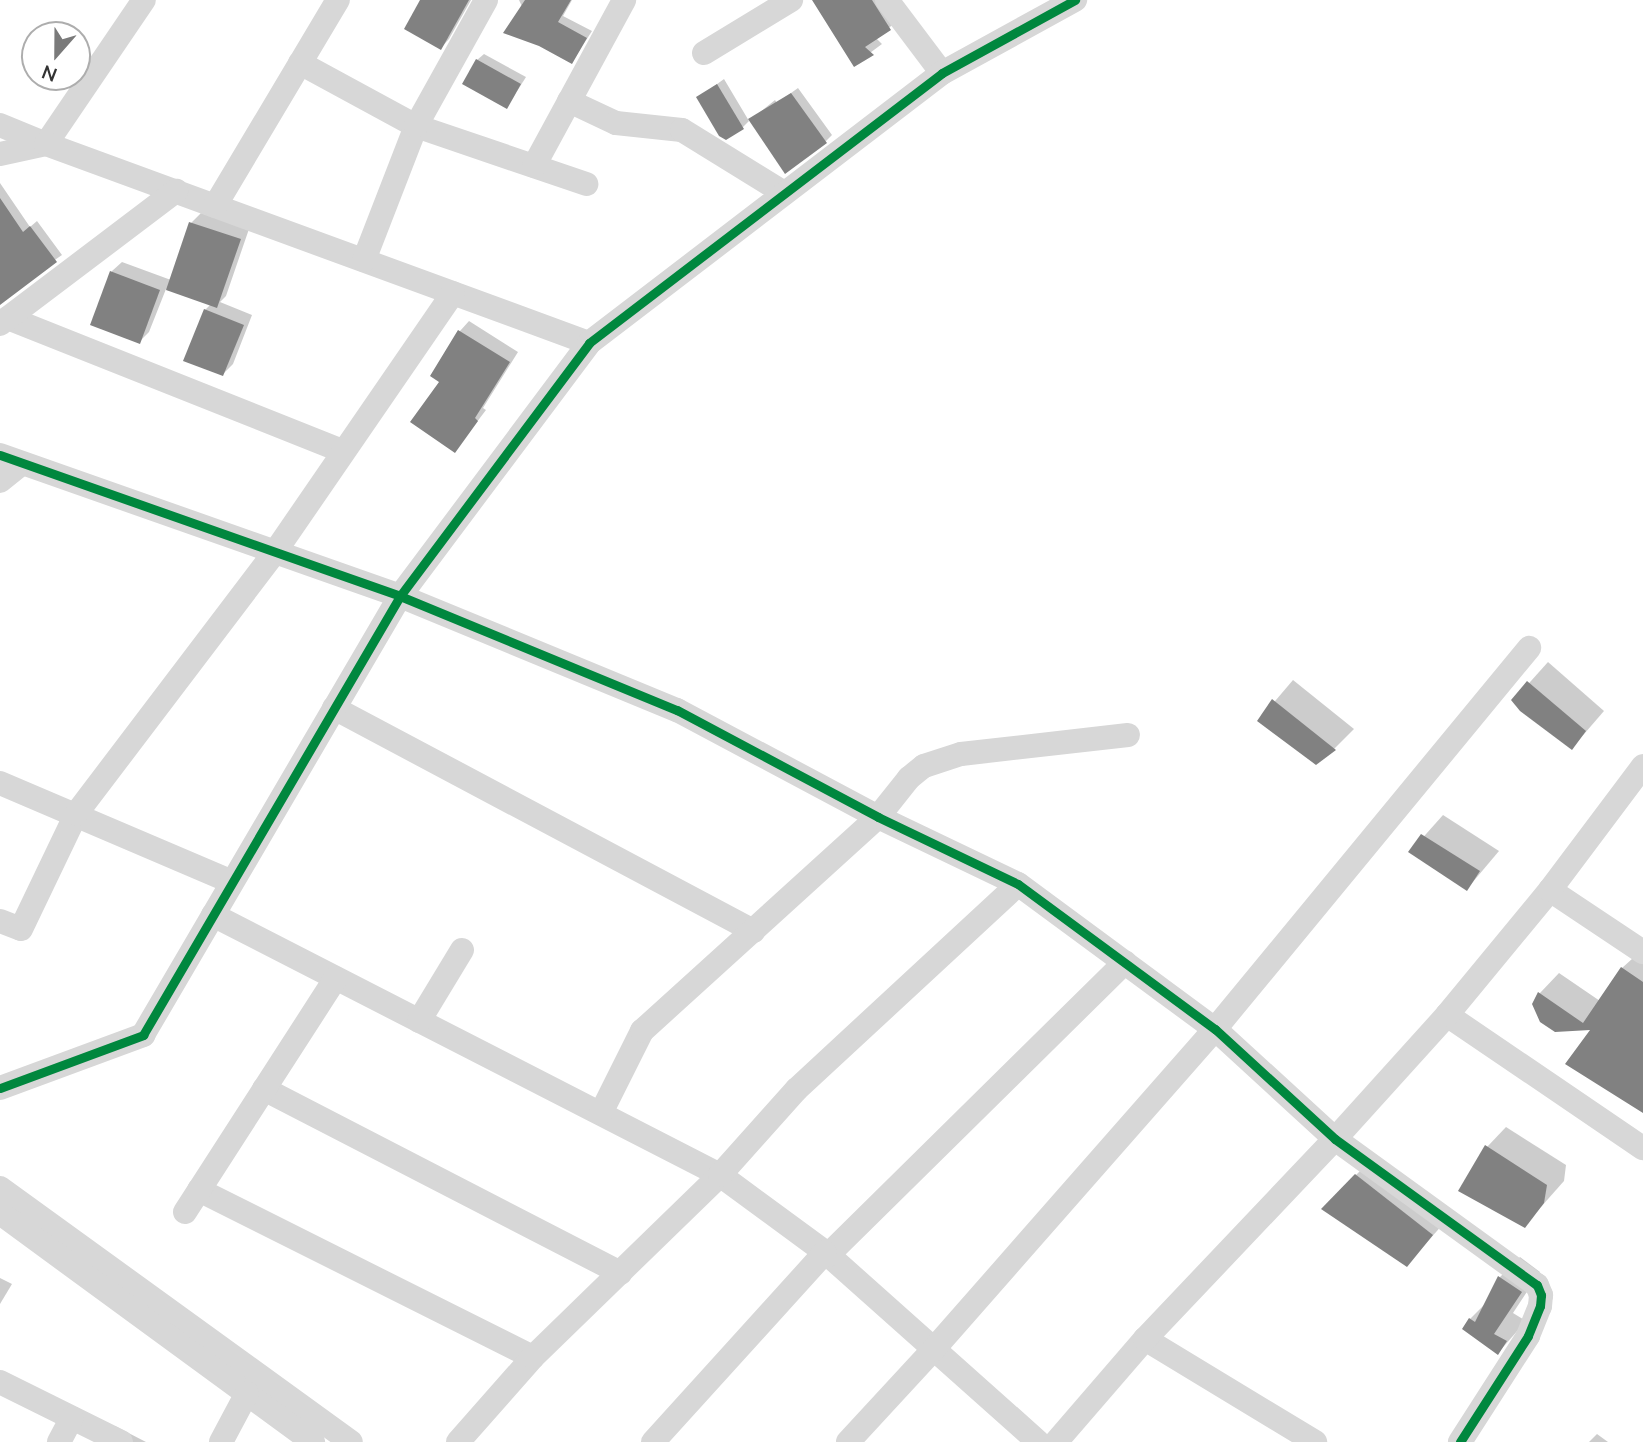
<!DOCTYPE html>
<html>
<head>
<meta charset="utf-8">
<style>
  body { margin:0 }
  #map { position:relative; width:1643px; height:1442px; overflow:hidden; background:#fff; font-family:Mulish,sans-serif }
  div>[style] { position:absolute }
  .shadow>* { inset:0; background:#0003 }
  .building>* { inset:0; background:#818181 }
  .street>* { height:24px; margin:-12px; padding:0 12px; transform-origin:12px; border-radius:12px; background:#d7d7d7 }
  .cycleway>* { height:9px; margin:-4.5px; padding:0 4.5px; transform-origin:4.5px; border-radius:4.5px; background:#00873e }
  span { translate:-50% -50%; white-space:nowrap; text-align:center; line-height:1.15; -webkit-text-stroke:7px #fff; paint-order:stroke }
  .north { position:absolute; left:21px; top:21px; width:70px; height:70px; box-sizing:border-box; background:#fff; border:2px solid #adadad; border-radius:50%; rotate:201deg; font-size:19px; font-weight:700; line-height:28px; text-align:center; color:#333 }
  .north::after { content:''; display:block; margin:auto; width:24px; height:32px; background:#7a7a7a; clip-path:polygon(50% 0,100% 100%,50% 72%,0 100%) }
</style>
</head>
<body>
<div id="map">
  <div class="shadow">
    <i style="clip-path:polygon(422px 0,471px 0,449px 39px,441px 48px)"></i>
    <i style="clip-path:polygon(519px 0,572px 0,563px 16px,592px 31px,572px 62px,539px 44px)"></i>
    <i style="clip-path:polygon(820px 0,885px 0,900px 19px,876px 38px,882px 44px,855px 64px)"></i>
    <i style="clip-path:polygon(484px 54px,526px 77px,507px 107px,477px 60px)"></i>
    <i style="clip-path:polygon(724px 79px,749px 121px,775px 100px,777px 103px,798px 88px,832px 135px,826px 141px,751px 119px,743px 127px,698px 98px)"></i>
    <i style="clip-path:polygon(0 183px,30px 227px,37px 221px,62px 255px,0 298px)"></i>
    <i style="clip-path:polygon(201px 213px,249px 229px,226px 296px,220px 302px,252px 315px,233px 364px,223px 374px,205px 310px,211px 304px,166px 289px,149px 332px,139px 342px,92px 324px,112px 271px,122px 262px,171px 280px,191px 223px)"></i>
    <i style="clip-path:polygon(469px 321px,518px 352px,483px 408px,486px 410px,455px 451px,441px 381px,460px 331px)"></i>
    <i style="clip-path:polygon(1548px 662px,1604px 711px,1572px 748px,1514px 700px)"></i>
    <i style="clip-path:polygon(1293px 680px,1354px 729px,1334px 749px,1259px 720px)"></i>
    <i style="clip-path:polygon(1443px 815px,1499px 851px,1467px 889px,1410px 852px)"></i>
    <i style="clip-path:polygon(1643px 949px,1643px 1111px,1594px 1028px,1534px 1004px,1540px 993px,1559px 973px,1600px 1001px,1622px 968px)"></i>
    <i style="clip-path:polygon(1506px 1127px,1566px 1165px,1564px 1181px,1525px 1225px,1487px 1147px)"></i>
    <i style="clip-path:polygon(1376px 1155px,1451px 1215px,1407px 1265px,1356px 1175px)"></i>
    <i style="clip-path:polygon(1520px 1257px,1540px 1272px,1513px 1313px,1526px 1321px,1498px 1353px,1470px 1319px,1486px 1303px,1500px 1277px)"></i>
    <i style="clip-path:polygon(0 1278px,12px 1284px,0 1304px)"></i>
    <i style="clip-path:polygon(115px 1426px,146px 1442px,99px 1442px)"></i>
    <i style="clip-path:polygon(1597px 1434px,1608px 1442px,1589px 1442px)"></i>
  </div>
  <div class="building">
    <i style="clip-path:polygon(420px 0,469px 0,441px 50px,404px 29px)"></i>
    <i style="clip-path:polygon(525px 0,571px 0,558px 22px,587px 38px,572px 64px,539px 46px,503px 33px)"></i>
    <i style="clip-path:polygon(812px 0,872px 0,891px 30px,865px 47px,874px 55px,854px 67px)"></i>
    <i style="clip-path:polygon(476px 59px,521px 84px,507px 109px,462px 84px)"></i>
    <i style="clip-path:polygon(717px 84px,744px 129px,726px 140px,719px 136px,696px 97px)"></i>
    <i style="clip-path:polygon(791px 93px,827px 143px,785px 174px,748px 119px)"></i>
    <i style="clip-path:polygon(0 198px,23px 232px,30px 226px,57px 262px,0 305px)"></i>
    <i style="clip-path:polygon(189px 222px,241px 239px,217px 308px,166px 290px)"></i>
    <i style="clip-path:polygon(110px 271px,160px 290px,140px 344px,90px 325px)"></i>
    <i style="clip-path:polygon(204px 309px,244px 325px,223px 376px,183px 361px)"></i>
    <i style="clip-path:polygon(458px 330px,510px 362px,475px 418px,478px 421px,455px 453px,410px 422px,439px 382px,430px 376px)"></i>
    <i style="clip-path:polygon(1527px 681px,1586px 731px,1572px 750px,1520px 711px,1511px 700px)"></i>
    <i style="clip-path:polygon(1272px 699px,1336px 750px,1316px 765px,1257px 721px)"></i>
    <i style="clip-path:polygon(1421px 834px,1480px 871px,1467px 891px,1408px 852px)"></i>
    <i style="clip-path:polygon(1621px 967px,1643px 982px,1643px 1113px,1565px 1064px,1590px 1030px,1555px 1032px,1540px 1022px,1532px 1004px,1538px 992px,1583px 1023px)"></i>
    <i style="clip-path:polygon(1485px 1145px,1547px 1185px,1544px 1203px,1525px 1228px,1458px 1191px)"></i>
    <i style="clip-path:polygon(1355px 1174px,1433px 1235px,1407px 1267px,1321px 1209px)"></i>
    <i style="clip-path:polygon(1498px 1276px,1522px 1292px,1494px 1334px,1507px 1341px,1498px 1355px,1462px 1329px,1469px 1318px,1475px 1322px)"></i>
  </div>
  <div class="street">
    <i style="left:887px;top:0;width:91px;rotate:53deg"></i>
    <i style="left:704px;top:53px;width:102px;rotate:-31.3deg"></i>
    <i style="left:300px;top:63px;width:132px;rotate:28.5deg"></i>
    <i style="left:416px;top:126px;width:180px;rotate:18.8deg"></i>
    <i style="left:569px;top:101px;width:52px;rotate:25.1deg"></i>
    <i style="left:616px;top:123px;width:66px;rotate:6.1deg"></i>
    <i style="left:682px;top:130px;width:120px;rotate:31.7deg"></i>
    <i style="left:0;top:125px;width:50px;rotate:22.4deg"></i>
    <i style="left:46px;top:144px;width:174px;rotate:-55.8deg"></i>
    <i style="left:0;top:154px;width:47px;rotate:-12.3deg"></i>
    <i style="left:46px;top:144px;width:578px;rotate:20.13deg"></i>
    <i style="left:534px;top:166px;width:189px;rotate:-61.5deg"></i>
    <i style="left:215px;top:206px;width:240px;rotate:-59.2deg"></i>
    <i style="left:364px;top:260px;width:144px;rotate:-68.8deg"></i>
    <i style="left:416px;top:126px;width:144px;rotate:-60.9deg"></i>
    <i style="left:8px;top:318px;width:360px;rotate:21.7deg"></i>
    <i style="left:0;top:324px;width:221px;rotate:-37.1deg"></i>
    <i style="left:0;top:455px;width:424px;rotate:19.4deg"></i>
    <i style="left:400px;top:596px;width:300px;rotate:22.4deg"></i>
    <i style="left:677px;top:710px;width:228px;rotate:28deg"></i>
    <i style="left:878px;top:817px;width:155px;rotate:25.6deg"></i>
    <i style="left:1018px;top:884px;width:245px;rotate:36.4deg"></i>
    <i style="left:1215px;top:1029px;width:163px;rotate:42.5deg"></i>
    <i style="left:1335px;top:1139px;width:249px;rotate:35.9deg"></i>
    <i style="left:1537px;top:1285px;width:11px;rotate:68deg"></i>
    <i style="left:1541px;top:1295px;width:11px;rotate:95deg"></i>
    <i style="left:1540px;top:1306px;width:32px;rotate:112deg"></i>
    <i style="left:1528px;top:1336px;width:126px;rotate:122.7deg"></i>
    <i style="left:0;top:481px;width:28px;rotate:-39deg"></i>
    <i style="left:334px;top:708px;width:475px;rotate:28deg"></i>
    <i style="left:0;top:783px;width:252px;rotate:23.1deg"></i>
    <i style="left:1550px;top:890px;width:112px;rotate:33.7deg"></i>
    <i style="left:213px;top:915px;width:570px;rotate:27.15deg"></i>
    <i style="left:720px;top:1175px;width:130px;rotate:36.3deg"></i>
    <i style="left:825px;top:1252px;width:285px;rotate:41.7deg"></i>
    <i style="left:0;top:921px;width:22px;rotate:21deg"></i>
    <i style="left:21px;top:929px;width:127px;rotate:-64.4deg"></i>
    <i style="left:76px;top:814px;width:329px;rotate:-52.8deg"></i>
    <i style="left:275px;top:552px;width:314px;rotate:-55.5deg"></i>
    <i style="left:1447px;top:1015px;width:237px;rotate:34.2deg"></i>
    <i style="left:419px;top:1021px;width:83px;rotate:-58.8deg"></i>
    <i style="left:0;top:1088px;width:153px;rotate:-20.3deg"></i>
    <i style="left:143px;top:1035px;width:509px;rotate:-59.65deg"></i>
    <i style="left:400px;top:596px;width:316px;rotate:-53.2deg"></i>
    <i style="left:589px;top:343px;width:444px;rotate:-37.4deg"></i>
    <i style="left:942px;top:73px;width:152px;rotate:-28.8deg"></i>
    <i style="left:264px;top:1089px;width:401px;rotate:27.3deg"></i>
    <i style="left:601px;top:1113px;width:92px;rotate:-63.4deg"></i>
    <i style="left:642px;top:1031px;width:319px;rotate:-42.2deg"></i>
    <i style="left:878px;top:817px;width:50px;rotate:-51.5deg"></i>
    <i style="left:909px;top:778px;width:19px;rotate:-39deg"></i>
    <i style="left:924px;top:766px;width:39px;rotate:-18deg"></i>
    <i style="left:961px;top:754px;width:168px;rotate:-6.5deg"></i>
    <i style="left:0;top:1188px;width:433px;rotate:35.9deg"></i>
    <i style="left:199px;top:1190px;width:373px;rotate:26.6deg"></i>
    <i style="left:185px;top:1212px;width:278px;rotate:-57.2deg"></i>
    <i style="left:0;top:1213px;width:388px;rotate:36.2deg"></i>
    <i style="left:828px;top:1255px;width:417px;rotate:-44.6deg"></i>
    <i style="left:1145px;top:1339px;width:199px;rotate:31.2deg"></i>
    <i style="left:0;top:1382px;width:135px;rotate:26.4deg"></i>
    <i style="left:59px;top:1442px;width:27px;rotate:-62deg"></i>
    <i style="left:221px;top:1442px;width:55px;rotate:-62deg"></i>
    <i style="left:458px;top:1442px;width:113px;rotate:-48.6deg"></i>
    <i style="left:533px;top:1357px;width:261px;rotate:-44.2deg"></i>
    <i style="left:720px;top:1175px;width:115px;rotate:-48.2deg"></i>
    <i style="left:797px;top:1089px;width:301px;rotate:-42.8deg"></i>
    <i style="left:653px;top:1442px;width:256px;rotate:-47.8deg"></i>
    <i style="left:848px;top:1442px;width:125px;rotate:-47.3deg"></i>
    <i style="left:933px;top:1350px;width:427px;rotate:-48.7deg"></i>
    <i style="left:1215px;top:1029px;width:494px;rotate:-50.5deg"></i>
    <i style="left:1056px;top:1442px;width:136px;rotate:-49.2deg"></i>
    <i style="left:1145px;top:1339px;width:276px;rotate:-46.5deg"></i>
    <i style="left:1335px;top:1139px;width:167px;rotate:-47.9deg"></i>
    <i style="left:1447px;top:1015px;width:162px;rotate:-50.5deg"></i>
    <i style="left:1550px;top:890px;width:155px;rotate:-53.1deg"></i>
  </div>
  <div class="cycleway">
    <i style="left:0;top:455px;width:424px;rotate:19.4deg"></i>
    <i style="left:400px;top:596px;width:300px;rotate:22.4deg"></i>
    <i style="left:677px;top:710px;width:228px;rotate:28deg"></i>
    <i style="left:878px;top:817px;width:155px;rotate:25.6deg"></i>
    <i style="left:1018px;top:884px;width:245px;rotate:36.4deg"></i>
    <i style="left:1215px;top:1029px;width:163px;rotate:42.5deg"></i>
    <i style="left:1335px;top:1139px;width:249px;rotate:35.9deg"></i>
    <i style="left:1537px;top:1285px;width:11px;rotate:68deg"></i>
    <i style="left:1541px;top:1295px;width:11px;rotate:95deg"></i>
    <i style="left:1540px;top:1306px;width:32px;rotate:112deg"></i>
    <i style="left:1528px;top:1336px;width:126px;rotate:122.7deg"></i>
    <i style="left:0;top:1088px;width:153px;rotate:-20.3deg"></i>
    <i style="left:143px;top:1035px;width:509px;rotate:-59.65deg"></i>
    <i style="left:400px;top:596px;width:316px;rotate:-53.2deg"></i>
    <i style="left:589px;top:343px;width:444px;rotate:-37.4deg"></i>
    <i style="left:942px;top:73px;width:152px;rotate:-28.8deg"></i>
  </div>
  <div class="north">N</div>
</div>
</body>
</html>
